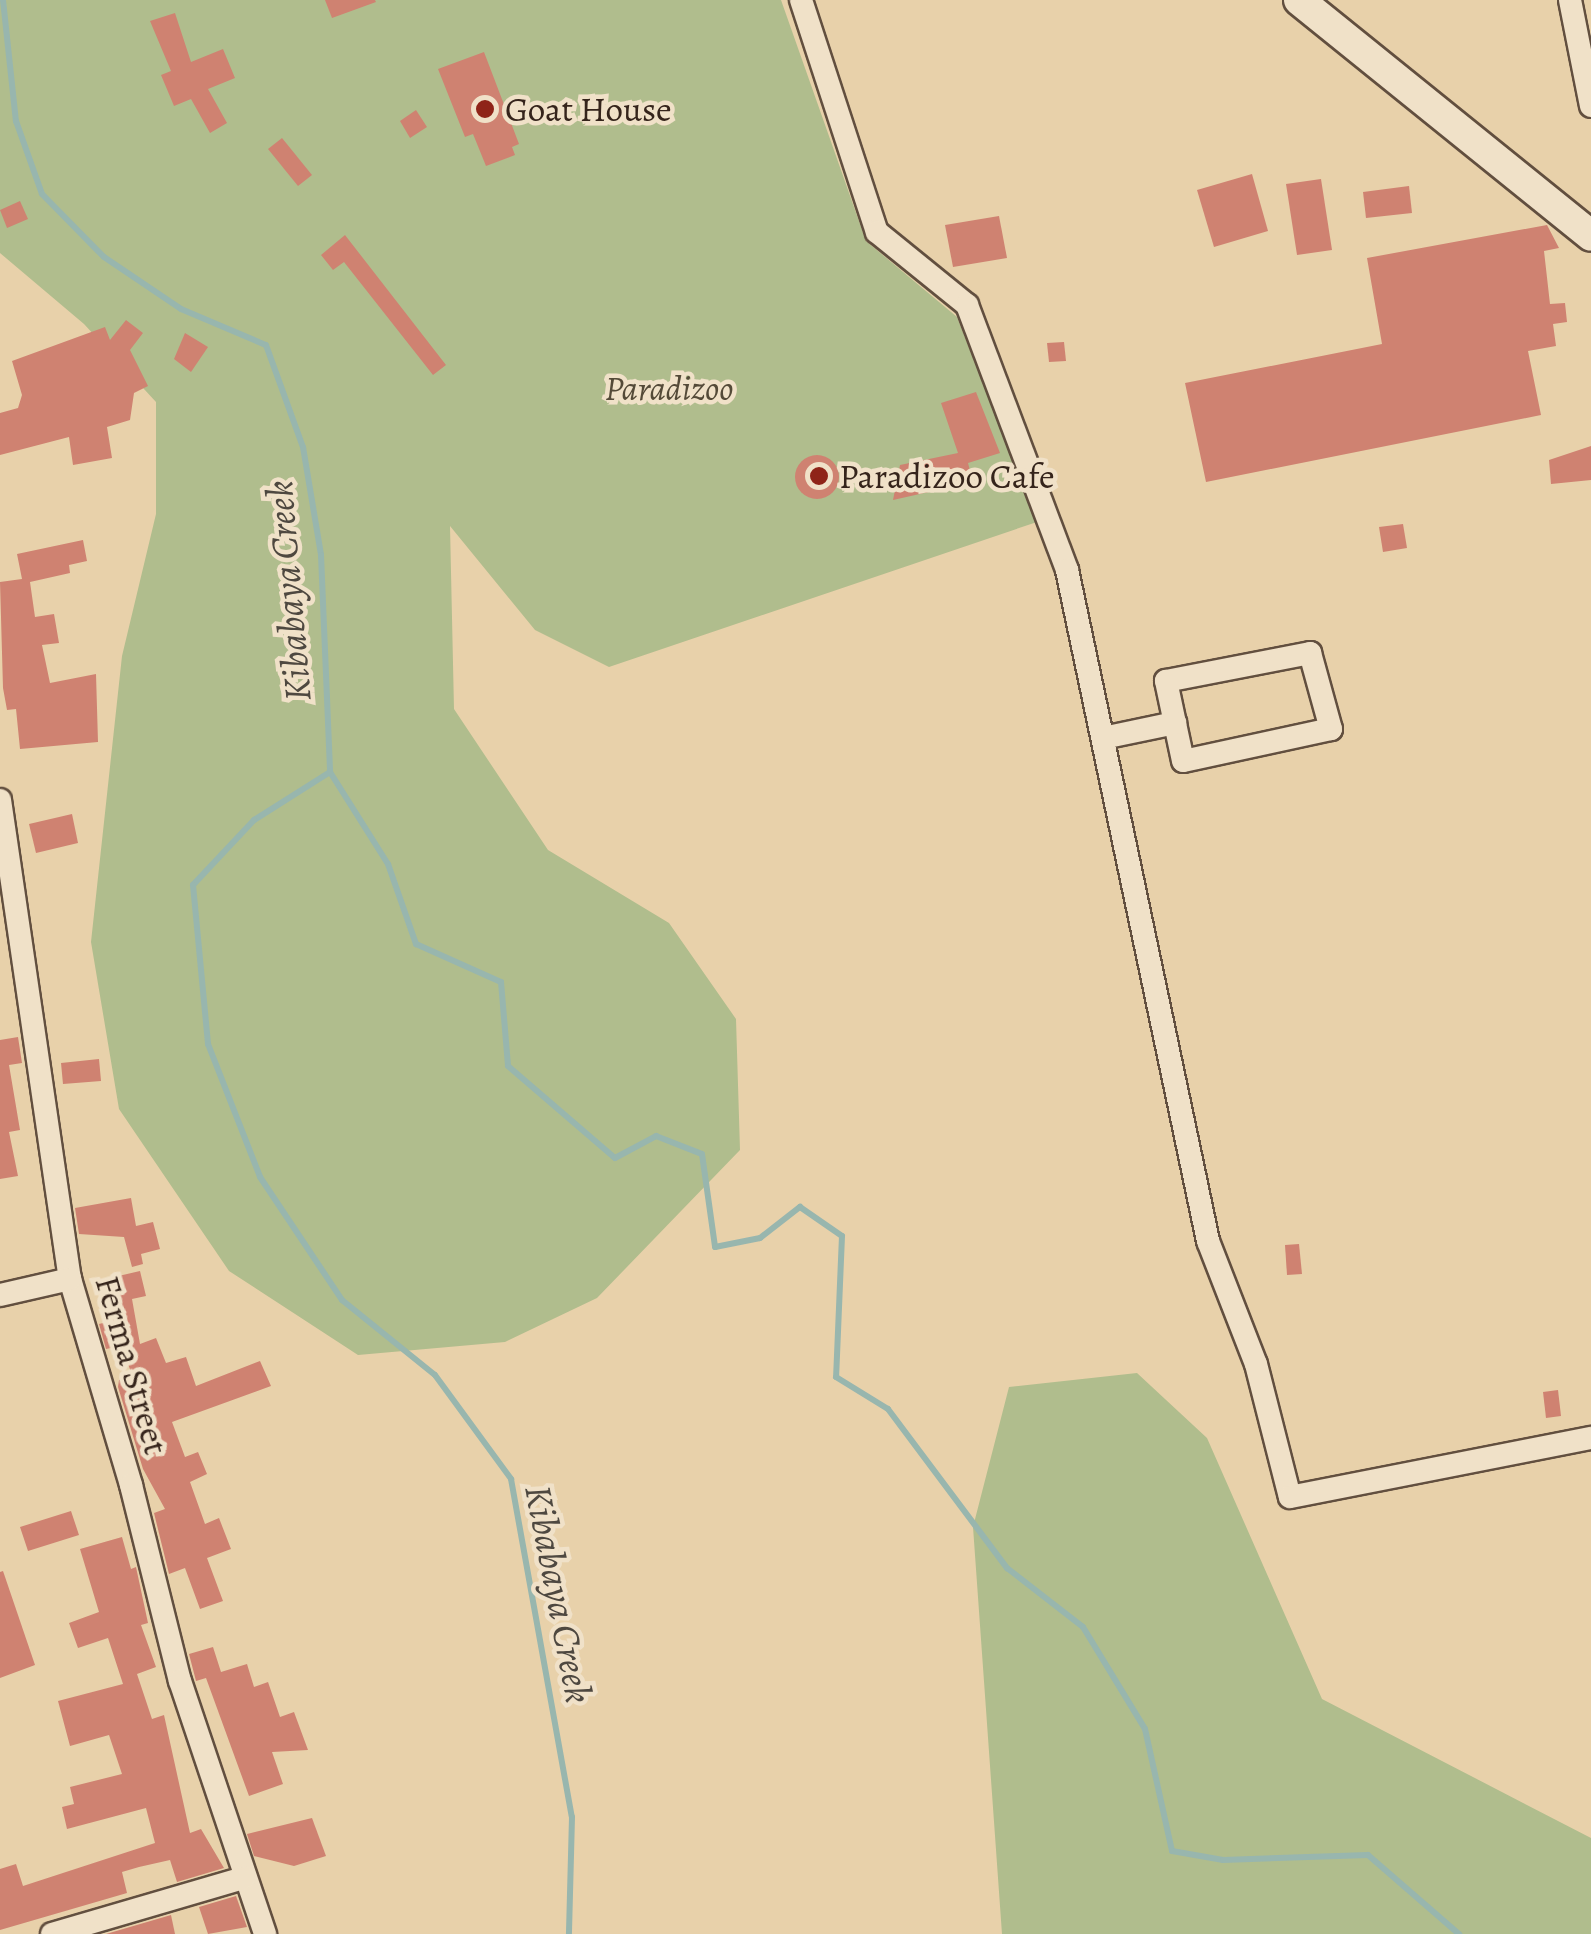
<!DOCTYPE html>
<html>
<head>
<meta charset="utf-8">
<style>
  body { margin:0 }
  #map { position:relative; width:1591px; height:1934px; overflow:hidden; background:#e8d1aa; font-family:Alegreya,serif }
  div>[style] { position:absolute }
  .green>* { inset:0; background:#b0bd8d }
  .stream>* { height:6px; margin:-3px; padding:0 3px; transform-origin:3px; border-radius:3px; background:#98b6ae }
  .building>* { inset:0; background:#cf8271 }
  .round { border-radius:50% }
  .roads { filter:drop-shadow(2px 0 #624f3f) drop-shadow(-2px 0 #624f3f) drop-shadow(0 2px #624f3f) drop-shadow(0 -2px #624f3f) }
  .minor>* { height:22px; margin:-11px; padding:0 11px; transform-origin:11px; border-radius:11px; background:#f0e1c8 }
  .secondary>* { height:30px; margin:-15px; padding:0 15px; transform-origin:15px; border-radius:15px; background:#f0e1c8 }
  .dots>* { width:28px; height:28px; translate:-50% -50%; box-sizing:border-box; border:5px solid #f0e1c8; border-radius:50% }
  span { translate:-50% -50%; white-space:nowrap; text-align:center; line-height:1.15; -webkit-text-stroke:9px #f0e1c8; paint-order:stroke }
  .poi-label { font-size:35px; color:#35241b }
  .left { translate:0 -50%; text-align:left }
  .park-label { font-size:35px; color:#544a38; font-style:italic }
  .street-label { font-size:35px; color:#35241b }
  .water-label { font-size:38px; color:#4e4840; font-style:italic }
</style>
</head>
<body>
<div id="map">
  <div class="green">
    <i style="clip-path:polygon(0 0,781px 0,866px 241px,957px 317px,1037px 522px,609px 667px,535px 630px,450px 526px,454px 709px,548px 850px,669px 923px,736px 1019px,740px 1150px,597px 1298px,505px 1342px,358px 1355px,229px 1271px,119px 1109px,91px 942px,122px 656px,156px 514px,156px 402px,84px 324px,0 253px)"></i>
    <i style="clip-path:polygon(1137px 1373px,1207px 1438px,1322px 1699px,1591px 1838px,1591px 1934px,1002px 1934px,973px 1527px,1009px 1387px)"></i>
  </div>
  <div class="stream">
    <i style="left:3px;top:0;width:122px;rotate:83.9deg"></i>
    <i style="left:16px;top:121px;width:77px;rotate:70.4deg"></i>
    <i style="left:42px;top:194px;width:88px;rotate:45.5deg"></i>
    <i style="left:104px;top:257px;width:93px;rotate:34deg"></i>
    <i style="left:181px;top:309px;width:92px;rotate:23deg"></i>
    <i style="left:266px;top:345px;width:109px;rotate:70.1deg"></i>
    <i style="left:303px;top:447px;width:109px;rotate:80.5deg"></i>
    <i style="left:321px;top:555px;width:217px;rotate:87.6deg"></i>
    <i style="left:330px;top:772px;width:109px;rotate:57.8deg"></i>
    <i style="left:388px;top:864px;width:85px;rotate:70.7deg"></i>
    <i style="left:416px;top:944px;width:93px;rotate:24.1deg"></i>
    <i style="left:501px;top:982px;width:84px;rotate:85.2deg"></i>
    <i style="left:508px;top:1066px;width:141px;rotate:40.7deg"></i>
    <i style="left:615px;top:1158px;width:47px;rotate:-28.2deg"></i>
    <i style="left:656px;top:1136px;width:49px;rotate:21.4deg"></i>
    <i style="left:702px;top:1154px;width:94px;rotate:82deg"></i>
    <i style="left:715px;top:1247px;width:46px;rotate:-11.3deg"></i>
    <i style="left:760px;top:1238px;width:51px;rotate:-37.8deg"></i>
    <i style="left:800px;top:1207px;width:51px;rotate:34.6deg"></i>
    <i style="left:842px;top:1236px;width:141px;rotate:92.4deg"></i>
    <i style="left:836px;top:1377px;width:61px;rotate:31.6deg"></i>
    <i style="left:888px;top:1409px;width:199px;rotate:53.2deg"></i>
    <i style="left:1007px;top:1568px;width:96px;rotate:37.8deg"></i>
    <i style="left:1083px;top:1627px;width:119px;rotate:58.7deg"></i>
    <i style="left:1145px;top:1729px;width:125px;rotate:77.5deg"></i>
    <i style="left:1172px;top:1851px;width:52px;rotate:10deg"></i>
    <i style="left:1223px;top:1860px;width:145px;rotate:-2deg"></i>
    <i style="left:1368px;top:1855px;width:121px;rotate:41deg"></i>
    <i style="left:330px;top:772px;width:90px;rotate:147.7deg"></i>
    <i style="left:254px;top:820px;width:89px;rotate:133.2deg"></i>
    <i style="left:193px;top:885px;width:160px;rotate:84.6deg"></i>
    <i style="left:208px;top:1044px;width:143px;rotate:68.6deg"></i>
    <i style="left:260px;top:1177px;width:148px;rotate:56.3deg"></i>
    <i style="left:342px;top:1300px;width:119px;rotate:38.9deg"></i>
    <i style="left:435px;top:1375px;width:129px;rotate:53.8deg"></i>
    <i style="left:511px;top:1479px;width:343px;rotate:79.8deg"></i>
    <i style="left:572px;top:1817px;width:117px;rotate:91.5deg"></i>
  </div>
  <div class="building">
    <i style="clip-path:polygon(325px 0,375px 0,376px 2px,332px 18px)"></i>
    <i style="clip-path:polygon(175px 13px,191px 62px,223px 49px,235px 78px,208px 89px,227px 123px,210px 133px,191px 99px,174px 106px,161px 75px,171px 71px,150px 21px)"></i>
    <i style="clip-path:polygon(484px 52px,519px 144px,512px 147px,515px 155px,486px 166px,473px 134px,465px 137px,438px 69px)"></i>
    <i style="clip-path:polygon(416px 110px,427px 127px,410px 138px,400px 121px)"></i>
    <i style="clip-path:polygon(282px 138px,312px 175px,298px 186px,268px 149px)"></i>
    <i style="clip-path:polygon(1252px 174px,1268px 231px,1214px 247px,1197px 190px)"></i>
    <i style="clip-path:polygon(1321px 179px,1332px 250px,1297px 255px,1286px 184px)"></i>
    <i style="clip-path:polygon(1409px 186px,1412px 213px,1366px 218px,1363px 192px)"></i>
    <i style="clip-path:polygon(20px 201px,28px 219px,7px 228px,0 210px)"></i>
    <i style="clip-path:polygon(999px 216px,1007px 258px,953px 267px,945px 225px)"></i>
    <i style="clip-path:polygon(1547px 225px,1559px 248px,1544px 251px,1550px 304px,1565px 303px,1567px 322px,1553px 324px,1556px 346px,1528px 351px,1541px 415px,1206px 482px,1185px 383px,1382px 344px,1367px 258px)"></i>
    <i style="clip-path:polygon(345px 235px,446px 365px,433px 375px,344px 262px,333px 270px,321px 255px)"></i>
    <i style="clip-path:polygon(126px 320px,143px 333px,130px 350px,148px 386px,134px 393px,130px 420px,107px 427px,112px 458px,73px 465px,69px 437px,0 455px,0 413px,18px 408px,22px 395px,12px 361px,105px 327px,110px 340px)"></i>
    <i style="clip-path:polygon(185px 333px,208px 347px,191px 372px,174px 359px)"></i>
    <i style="clip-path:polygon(1064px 342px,1066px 361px,1049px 362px,1047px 343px)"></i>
    <i style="clip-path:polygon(976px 392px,1000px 453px,968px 463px,973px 482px,893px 500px,900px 465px,958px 453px,941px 403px)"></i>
    <i style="clip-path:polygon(1591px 446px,1591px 480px,1551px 484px,1549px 460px)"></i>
    <i class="round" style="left:795px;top:455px;width:44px;height:44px"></i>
    <i style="clip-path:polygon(1403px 524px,1407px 548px,1383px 552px,1379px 527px)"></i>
    <i style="clip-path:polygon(83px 540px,87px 561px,69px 565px,70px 573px,30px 582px,35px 617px,54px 614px,59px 643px,42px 645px,50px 683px,96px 674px,98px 742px,20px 749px,16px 709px,7px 710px,3px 688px,0 582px,22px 579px,17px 554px)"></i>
    <i style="clip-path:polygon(72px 814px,78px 843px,36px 853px,29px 824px)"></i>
    <i style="clip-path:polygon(18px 1037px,22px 1063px,9px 1065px,20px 1130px,9px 1132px,18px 1176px,0 1179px,0 1040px)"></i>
    <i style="clip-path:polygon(99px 1059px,101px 1081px,63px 1084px,61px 1063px)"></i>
    <i style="clip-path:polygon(131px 1198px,136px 1226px,153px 1222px,160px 1249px,141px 1254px,143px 1264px,132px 1267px,124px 1237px,79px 1234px,75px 1208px)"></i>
    <i style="clip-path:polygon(1299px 1244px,1302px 1274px,1287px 1275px,1285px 1245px)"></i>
    <i style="clip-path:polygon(140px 1271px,146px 1296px,132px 1299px,140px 1344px,156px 1338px,166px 1363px,186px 1357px,196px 1386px,260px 1361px,271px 1386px,172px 1422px,185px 1457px,198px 1452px,207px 1474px,190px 1482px,205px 1524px,219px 1518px,231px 1549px,207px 1558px,223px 1601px,200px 1609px,185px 1568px,169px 1574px,154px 1513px,165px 1509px,143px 1469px,118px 1387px,119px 1380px,133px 1377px,121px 1346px,106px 1349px,99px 1324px,107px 1322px,97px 1281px)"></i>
    <i style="clip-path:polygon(1558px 1390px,1561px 1416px,1546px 1418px,1543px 1392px)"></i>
    <i style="clip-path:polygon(71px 1511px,79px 1535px,28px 1551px,20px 1527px)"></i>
    <i style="clip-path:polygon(122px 1537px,131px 1569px,136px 1567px,148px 1623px,141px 1625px,156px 1667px,137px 1674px,152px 1719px,164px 1715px,190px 1833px,201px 1829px,224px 1868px,177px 1882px,170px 1860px,139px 1867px,122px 1872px,127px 1893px,0 1930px,0 1869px,16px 1864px,23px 1886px,155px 1843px,146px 1808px,67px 1829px,62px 1807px,74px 1804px,70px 1787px,122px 1774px,109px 1735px,70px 1746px,58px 1701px,123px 1684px,108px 1638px,78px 1648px,69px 1623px,99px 1612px,80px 1549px)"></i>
    <i style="clip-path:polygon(3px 1571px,35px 1665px,0 1678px,0 1572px)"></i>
    <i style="clip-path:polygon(213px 1647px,221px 1672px,247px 1664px,254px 1687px,268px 1682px,280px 1717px,294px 1712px,308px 1750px,272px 1752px,283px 1784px,249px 1796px,206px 1678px,196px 1681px,189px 1654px)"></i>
    <i style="clip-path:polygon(312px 1818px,326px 1856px,294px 1866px,254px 1856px,247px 1834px)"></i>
    <i style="clip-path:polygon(236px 1896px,247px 1927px,208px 1934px,199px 1907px)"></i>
    <i style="clip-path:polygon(171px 1915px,175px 1934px,106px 1934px)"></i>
  </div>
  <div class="roads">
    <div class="minor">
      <i style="left:801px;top:0;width:244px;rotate:71.9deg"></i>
      <i style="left:877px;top:232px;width:116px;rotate:39deg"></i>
      <i style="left:967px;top:305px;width:283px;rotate:69.3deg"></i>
      <i style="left:1067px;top:570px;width:686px;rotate:78.13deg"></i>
      <i style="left:1208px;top:1241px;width:132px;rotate:68.7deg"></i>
      <i style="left:1256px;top:1364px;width:137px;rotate:75.7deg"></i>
      <i style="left:1290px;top:1497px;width:307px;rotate:-11.1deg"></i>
      <i style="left:1570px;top:0;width:108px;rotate:78.8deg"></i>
      <i style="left:1310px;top:653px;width:79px;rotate:74.6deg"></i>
      <i style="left:1331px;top:729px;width:151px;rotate:167.8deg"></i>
      <i style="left:1183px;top:761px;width:82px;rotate:-102deg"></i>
      <i style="left:1166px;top:681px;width:147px;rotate:-11deg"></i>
      <i style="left:1103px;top:738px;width:74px;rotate:-11.8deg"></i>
      <i style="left:0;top:800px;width:484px;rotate:81.7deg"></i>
      <i style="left:70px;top:1279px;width:215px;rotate:73.5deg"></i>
      <i style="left:131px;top:1485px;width:202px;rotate:76deg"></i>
      <i style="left:180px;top:1681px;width:267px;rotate:71.4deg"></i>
      <i style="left:0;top:1295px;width:72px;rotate:-12.9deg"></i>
      <i style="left:52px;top:1934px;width:200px;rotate:-16.3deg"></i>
    </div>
    <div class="secondary">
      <i style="left:1299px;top:0;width:375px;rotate:38.9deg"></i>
    </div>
  </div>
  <div class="dots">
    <i style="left:485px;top:109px;background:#8f2418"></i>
    <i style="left:819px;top:476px;background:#8f2418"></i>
  </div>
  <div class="poi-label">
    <span class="left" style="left:505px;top:109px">Goat House</span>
    <span class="left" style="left:839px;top:476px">Paradizoo Cafe</span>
  </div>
  <div class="park-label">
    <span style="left:669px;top:388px">Paradizoo</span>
  </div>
  <div class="street-label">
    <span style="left:132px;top:1365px;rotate:74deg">Ferma Street</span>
  </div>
  <div class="water-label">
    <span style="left:289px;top:591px;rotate:-95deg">Kibabaya Creek</span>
    <span style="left:558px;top:1594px;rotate:79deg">Kibabaya Creek</span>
  </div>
</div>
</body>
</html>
